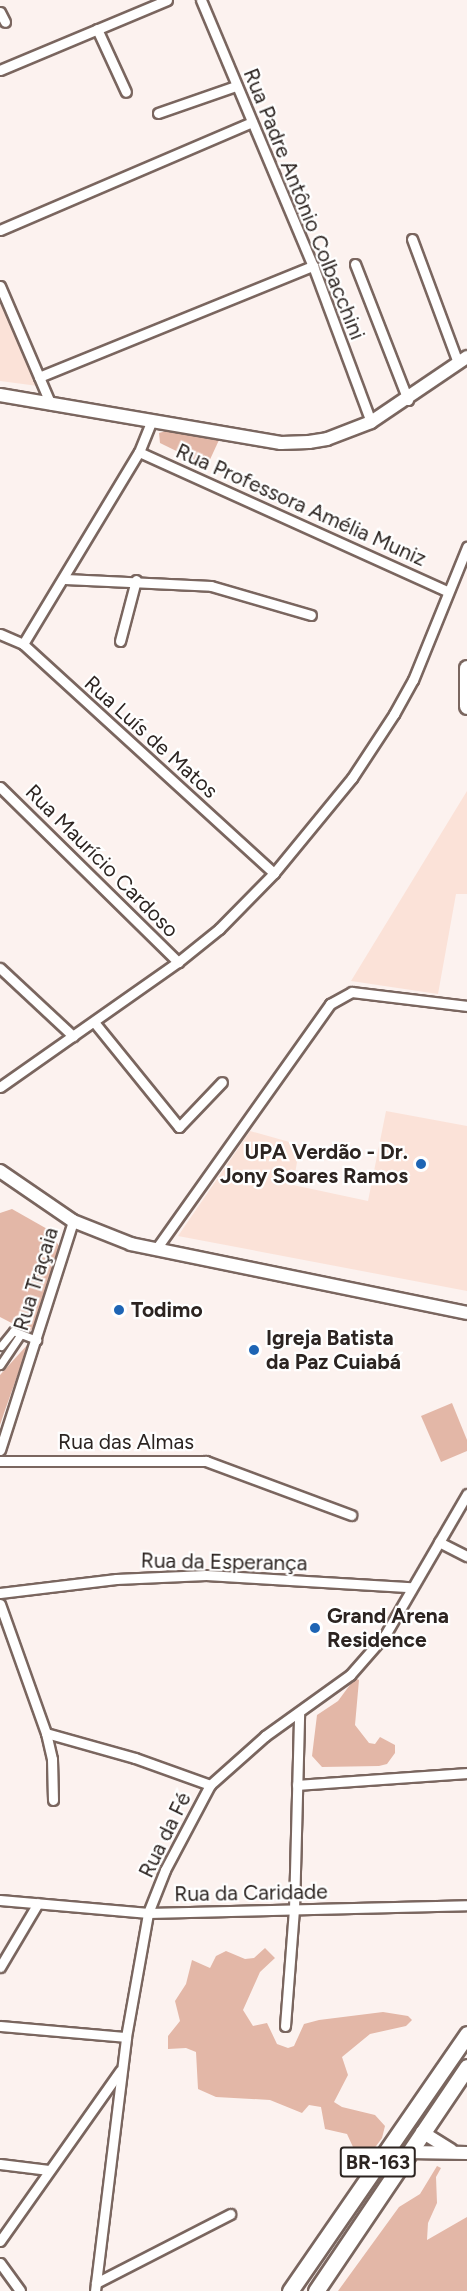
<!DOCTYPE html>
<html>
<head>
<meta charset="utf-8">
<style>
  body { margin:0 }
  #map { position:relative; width:467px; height:2291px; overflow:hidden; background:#fcf2ef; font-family:Figtree,sans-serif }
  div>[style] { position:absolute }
  .built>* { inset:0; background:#fbe2d8 }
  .green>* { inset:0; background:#e3b7a7 }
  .roads { filter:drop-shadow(2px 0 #7a665f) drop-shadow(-2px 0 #7a665f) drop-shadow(0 2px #7a665f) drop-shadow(0 -2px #7a665f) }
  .pedestrian>* { height:7px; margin:-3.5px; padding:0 3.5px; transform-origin:3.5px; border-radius:3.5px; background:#fff }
  .minor>* { height:9px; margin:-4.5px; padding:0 4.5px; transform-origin:4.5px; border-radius:4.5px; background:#fff }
  .tertiary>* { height:12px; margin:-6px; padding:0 6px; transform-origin:6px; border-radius:6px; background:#fff }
  .trunk>* { height:15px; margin:-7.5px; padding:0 7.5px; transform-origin:7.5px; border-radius:7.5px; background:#fff }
  .dots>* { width:16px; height:16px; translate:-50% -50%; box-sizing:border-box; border:3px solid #fff; border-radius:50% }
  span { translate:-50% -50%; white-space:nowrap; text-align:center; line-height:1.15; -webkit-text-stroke:4.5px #fff; paint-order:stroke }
  .shield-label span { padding:2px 4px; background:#fff; border:2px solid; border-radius:4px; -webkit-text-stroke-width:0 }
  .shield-label { font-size:20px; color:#2c2421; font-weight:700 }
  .street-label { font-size:21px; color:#2c2421 }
  .poi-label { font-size:21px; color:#2c2421; font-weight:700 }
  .right { translate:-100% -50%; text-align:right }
  .left { translate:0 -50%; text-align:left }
</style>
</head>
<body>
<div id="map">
  <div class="built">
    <i style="clip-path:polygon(0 298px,38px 386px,0 381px)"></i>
    <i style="clip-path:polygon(467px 791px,467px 894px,456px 894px,438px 994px,351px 981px)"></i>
    <i style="clip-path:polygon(386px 1111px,467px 1126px,467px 1291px,178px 1236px,250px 1131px,300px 1145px,293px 1185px,368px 1201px)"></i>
  </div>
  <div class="green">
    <i style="clip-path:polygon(166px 431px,219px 440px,207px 466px,160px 443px,159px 433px)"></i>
    <i style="clip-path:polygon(12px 1209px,49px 1230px,59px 1246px,35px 1326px,29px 1332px,0 1317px,0 1213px)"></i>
    <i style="clip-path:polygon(29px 1343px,4px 1413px,0 1425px,0 1375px)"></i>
    <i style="clip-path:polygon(452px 1403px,467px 1440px,467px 1451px,441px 1462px,421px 1416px)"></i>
    <i style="clip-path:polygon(355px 1678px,359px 1680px,355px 1725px,369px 1743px,375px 1744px,380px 1737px,395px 1745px,395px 1753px,387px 1764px,379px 1766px,322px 1767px,312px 1756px,317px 1715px,338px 1701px)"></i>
    <i style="clip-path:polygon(265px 1948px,275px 1958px,260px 1972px,243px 2010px,253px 2026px,267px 2023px,277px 2044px,288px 2048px,294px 2046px,304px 2024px,319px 2020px,383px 2012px,408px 2016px,412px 2020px,406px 2026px,370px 2034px,342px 2057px,348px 2075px,334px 2102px,342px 2107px,375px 2115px,385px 2126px,382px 2138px,354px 2176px,347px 2174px,353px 2147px,347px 2134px,325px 2129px,321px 2107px,309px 2105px,302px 2113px,270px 2100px,216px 2097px,198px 2089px,196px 2052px,186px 2048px,168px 2049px,168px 2036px,180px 2021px,175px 2001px,186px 1984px,192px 1960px,210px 1968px,216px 1956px,226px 1951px,245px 1959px,254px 1958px)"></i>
    <i style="clip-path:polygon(437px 2166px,441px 2168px,436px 2177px,437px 2203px,428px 2223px,427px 2240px,467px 2217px,467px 2291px,338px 2291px,399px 2207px,420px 2194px)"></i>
  </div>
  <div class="roads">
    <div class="pedestrian">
      <i style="left:1px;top:1346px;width:19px;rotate:-51deg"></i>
      <i style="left:13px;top:1331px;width:26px;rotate:21deg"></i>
      <i style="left:0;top:1365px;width:37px;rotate:-56deg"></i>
    </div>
    <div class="minor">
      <i style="left:201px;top:0;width:289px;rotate:67.2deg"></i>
      <i style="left:313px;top:266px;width:166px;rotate:69.6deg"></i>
      <i style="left:0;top:12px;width:11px;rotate:63deg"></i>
      <i style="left:97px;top:29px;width:69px;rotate:65.3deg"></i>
      <i style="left:0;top:70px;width:181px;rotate:-22.7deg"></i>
      <i style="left:158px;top:113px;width:83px;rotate:-19.1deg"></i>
      <i style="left:0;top:230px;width:274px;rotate:-23.2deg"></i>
      <i style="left:412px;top:239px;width:132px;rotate:69.6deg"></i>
      <i style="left:355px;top:264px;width:146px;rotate:68.7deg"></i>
      <i style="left:0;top:286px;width:129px;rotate:66.8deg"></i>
      <i style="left:39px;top:377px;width:296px;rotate:-22.1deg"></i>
      <i style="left:139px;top:452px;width:338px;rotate:24.3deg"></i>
      <i style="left:65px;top:579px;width:146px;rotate:2.7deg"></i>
      <i style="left:211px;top:586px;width:104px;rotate:16.2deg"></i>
      <i style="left:0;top:634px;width:25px;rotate:23deg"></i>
      <i style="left:23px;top:644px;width:340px;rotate:42.4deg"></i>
      <i style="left:120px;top:641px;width:63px;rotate:-75.3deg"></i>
      <i style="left:23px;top:644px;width:224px;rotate:-58.9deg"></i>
      <i style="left:139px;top:452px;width:31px;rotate:-68deg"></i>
      <i style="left:0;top:787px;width:250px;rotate:44.5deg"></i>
      <i style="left:0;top:968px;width:100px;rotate:43deg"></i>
      <i style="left:94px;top:1022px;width:135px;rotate:51deg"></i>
      <i style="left:179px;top:1127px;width:62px;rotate:-46.3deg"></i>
      <i style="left:0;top:1087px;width:218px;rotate:-35.1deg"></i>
      <i style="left:178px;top:962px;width:53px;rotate:-38.8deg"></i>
      <i style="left:219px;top:929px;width:78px;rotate:-45.5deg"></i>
      <i style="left:274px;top:873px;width:123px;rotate:-50.6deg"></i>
      <i style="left:352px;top:778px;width:77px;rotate:-56.7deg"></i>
      <i style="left:394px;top:714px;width:39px;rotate:-61deg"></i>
      <i style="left:413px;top:680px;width:144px;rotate:-67.9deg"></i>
      <i style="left:156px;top:1249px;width:301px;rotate:-54.6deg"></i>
      <i style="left:330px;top:1004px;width:25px;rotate:-29deg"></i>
      <i style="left:352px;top:992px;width:116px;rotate:6.9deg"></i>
      <i style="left:0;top:1450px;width:240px;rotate:-72.3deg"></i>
      <i style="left:0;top:1461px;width:206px"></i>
      <i style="left:206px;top:1461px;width:155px;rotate:20.4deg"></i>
      <i style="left:439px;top:1542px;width:31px;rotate:27deg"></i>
      <i style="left:0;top:1593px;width:117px;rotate:-6.9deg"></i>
      <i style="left:116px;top:1579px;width:90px;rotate:-2.5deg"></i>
      <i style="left:206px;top:1575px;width:205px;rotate:3.4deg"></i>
      <i style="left:0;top:1604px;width:137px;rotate:70.4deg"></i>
      <i style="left:46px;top:1733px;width:27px;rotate:77deg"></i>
      <i style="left:52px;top:1759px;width:41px;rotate:88.6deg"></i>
      <i style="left:46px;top:1733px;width:92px;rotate:15.7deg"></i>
      <i style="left:135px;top:1758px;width:80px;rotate:19.8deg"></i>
      <i style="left:297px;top:1785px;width:170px;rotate:-4deg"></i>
      <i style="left:0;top:1900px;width:149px;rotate:5deg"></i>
      <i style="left:148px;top:1913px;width:319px;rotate:-1.4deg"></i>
      <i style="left:0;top:1967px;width:74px;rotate:-59.3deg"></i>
      <i style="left:0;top:2026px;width:126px;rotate:5deg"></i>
      <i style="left:285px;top:2026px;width:116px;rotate:-85.6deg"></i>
      <i style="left:294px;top:1910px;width:196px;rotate:-88.5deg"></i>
      <i style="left:0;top:2164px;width:49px;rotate:7deg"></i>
      <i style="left:0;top:2241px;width:208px;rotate:-54.8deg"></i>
      <i style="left:0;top:2263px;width:34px;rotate:54deg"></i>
      <i style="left:96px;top:2283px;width:151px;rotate:-27.2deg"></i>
      <i style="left:95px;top:2291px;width:256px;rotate:-83deg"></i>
      <i style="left:126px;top:2037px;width:126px;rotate:-79.9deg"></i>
      <i style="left:148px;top:1913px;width:46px;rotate:-68.4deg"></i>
      <i style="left:165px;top:1870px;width:96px;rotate:-62.1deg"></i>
      <i style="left:210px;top:1785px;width:74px;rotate:-41.7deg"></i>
      <i style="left:265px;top:1736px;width:105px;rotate:-35.7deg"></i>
      <i style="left:350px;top:1675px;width:53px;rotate:-48.8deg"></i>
      <i style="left:385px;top:1635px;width:163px;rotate:-59.8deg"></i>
    </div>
    <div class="tertiary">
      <i style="left:0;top:395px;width:285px;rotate:9.7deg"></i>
      <i style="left:281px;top:443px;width:28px;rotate:-2deg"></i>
      <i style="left:309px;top:442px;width:18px;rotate:-9deg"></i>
      <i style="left:327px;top:439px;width:47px;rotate:-21.1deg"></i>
      <i style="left:371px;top:422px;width:116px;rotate:-34.1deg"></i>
      <i style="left:0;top:1171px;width:88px;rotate:34.4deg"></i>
      <i style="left:73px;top:1221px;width:62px;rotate:21.6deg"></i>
      <i style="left:131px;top:1244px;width:343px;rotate:11.6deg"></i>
      <i style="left:422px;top:2132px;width:34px;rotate:32deg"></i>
      <i style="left:409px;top:2152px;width:58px;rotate:1deg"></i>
    </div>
    <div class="trunk">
      <i style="left:467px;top:668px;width:38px;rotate:90deg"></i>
      <i style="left:290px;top:2291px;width:312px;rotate:-55.4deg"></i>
      <i style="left:316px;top:2291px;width:270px;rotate:-56deg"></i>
    </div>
  </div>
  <div class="dots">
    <i style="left:421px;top:1164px;background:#1d64b4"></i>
    <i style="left:119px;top:1310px;background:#1d64b4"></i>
    <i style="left:254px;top:1350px;background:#1d64b4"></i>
    <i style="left:315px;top:1628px;background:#1d64b4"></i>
  </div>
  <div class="shield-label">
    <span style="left:378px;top:2162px">BR-163</span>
  </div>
  <div class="street-label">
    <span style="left:304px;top:204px;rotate:68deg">Rua Padre Antônio Colbacchini</span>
    <span style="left:301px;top:505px;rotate:24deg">Rua Professora Amélia Muniz</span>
    <span style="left:151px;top:737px;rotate:42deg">Rua Luís de Matos</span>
    <span style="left:102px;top:861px;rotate:45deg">Rua Maurício Cardoso</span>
    <span style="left:36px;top:1279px;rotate:-73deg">Rua Traçaia</span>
    <span style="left:126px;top:1442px">Rua das Almas</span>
    <span style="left:224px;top:1562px;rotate:1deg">Rua da Esperança</span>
    <span style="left:165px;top:1835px;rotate:-64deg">Rua da Fé</span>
    <span style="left:251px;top:1893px;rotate:-1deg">Rua da Caridade</span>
  </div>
  <div class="poi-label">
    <span class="right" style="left:408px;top:1164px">UPA Verdão - Dr.<br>Jony Soares Ramos</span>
    <span class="left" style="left:131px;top:1310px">Todimo</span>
    <span class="left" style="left:266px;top:1350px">Igreja Batista<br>da Paz Cuiabá</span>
    <span class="left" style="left:327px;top:1628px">Grand Arena<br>Residence</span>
  </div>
</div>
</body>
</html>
